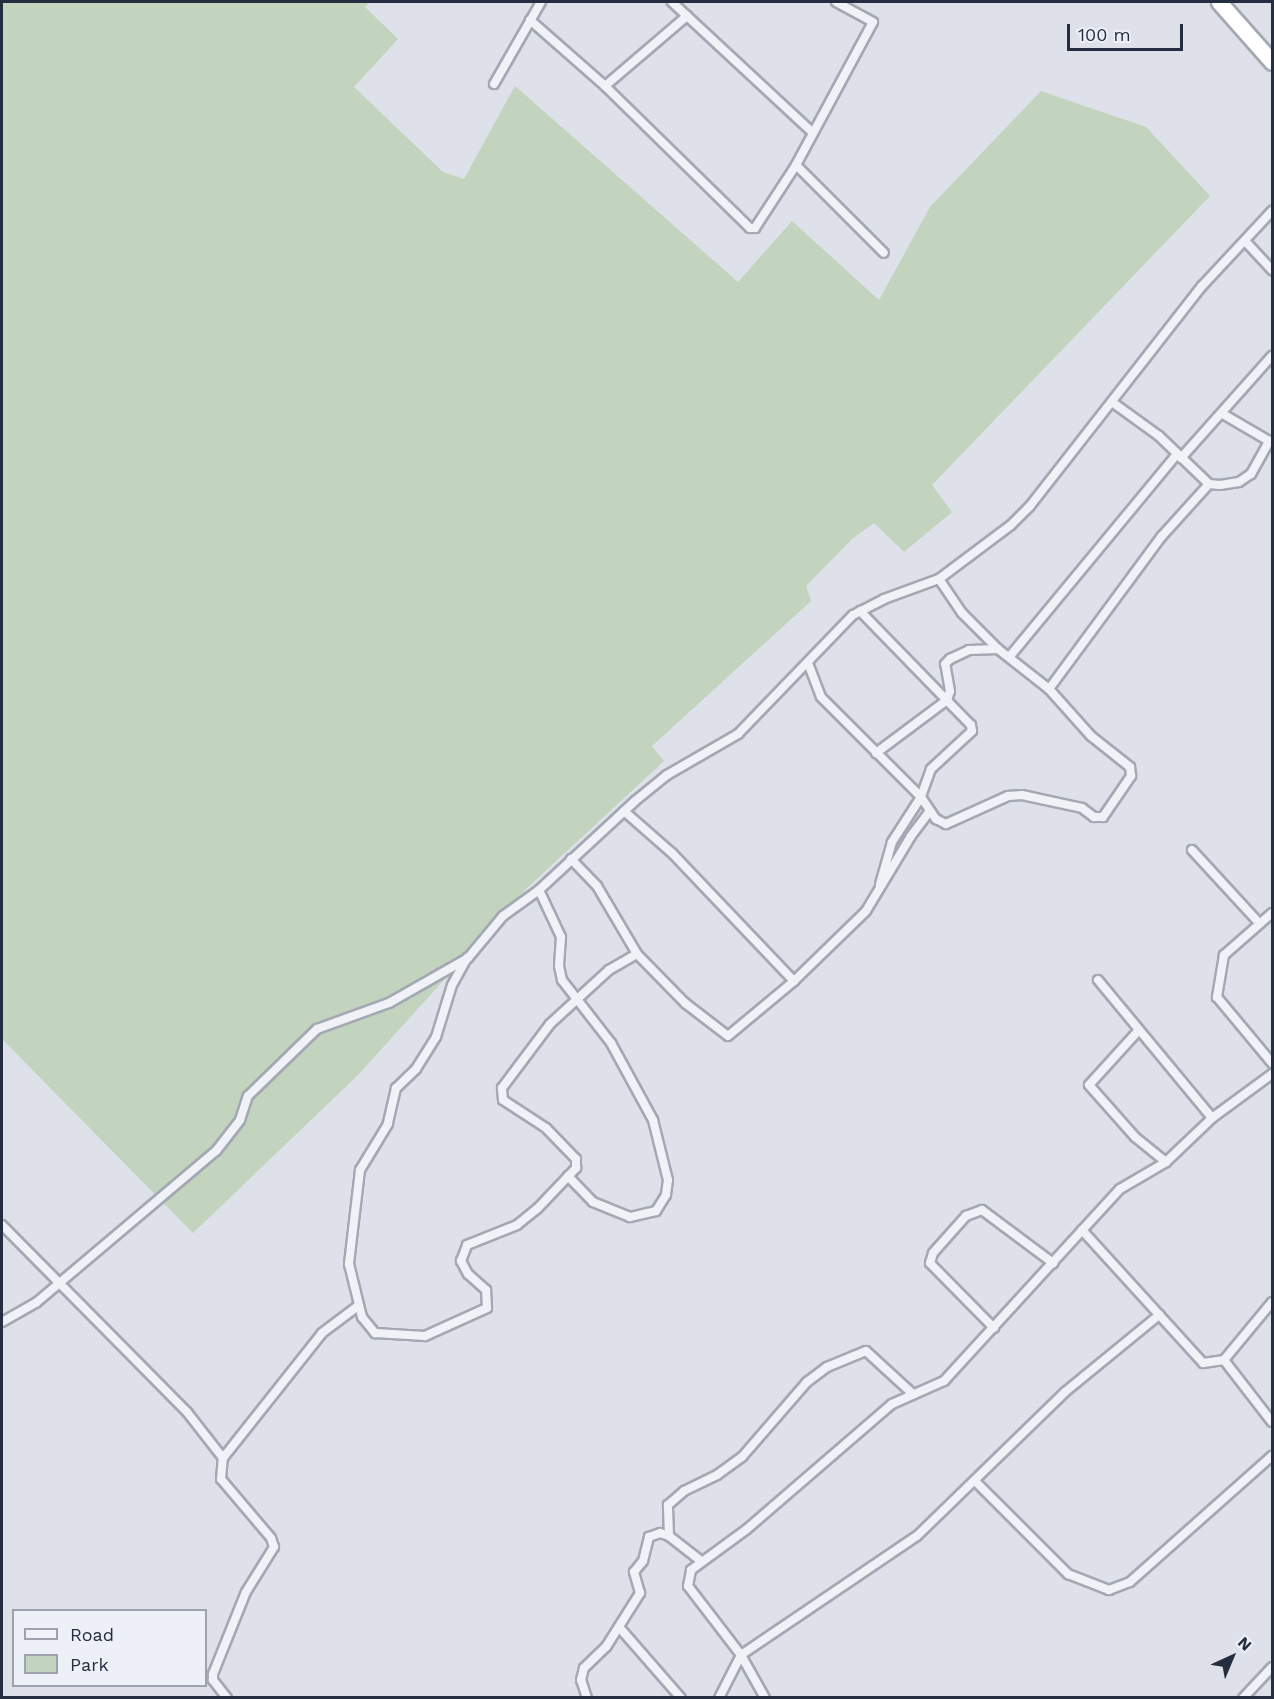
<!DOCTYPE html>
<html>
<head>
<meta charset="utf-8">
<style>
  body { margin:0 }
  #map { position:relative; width:1274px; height:1699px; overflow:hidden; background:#dee1e9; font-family:"Work Sans",sans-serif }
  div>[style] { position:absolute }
  .green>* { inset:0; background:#c2d3be }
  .roads { filter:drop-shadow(2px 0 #a3a8b3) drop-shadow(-2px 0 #a3a8b3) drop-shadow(0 2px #a3a8b3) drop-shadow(0 -2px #a3a8b3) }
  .street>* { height:8px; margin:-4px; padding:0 4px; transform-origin:4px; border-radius:4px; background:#f1f2f7 }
  .highway>* { height:15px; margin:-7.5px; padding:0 7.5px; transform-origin:7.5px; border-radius:7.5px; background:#fff }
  span { translate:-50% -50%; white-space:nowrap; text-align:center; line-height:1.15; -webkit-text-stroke:4.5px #edf0f6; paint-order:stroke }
  .frame { position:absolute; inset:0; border:3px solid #252e41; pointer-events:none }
  .legend { position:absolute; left:12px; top:1609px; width:195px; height:78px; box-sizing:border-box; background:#edf0f6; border:2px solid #9da2ae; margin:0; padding:8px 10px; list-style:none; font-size:18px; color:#252e41 }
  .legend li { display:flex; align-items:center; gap:12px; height:30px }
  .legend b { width:30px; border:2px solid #9da2ae }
  .north { position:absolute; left:1202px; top:1627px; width:60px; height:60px; -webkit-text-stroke:4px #edf0f6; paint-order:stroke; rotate:44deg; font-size:16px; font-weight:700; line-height:24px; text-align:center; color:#252e41 }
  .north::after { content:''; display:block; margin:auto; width:21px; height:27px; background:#252e41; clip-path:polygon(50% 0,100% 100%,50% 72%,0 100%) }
  .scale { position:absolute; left:1067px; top:24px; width:116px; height:27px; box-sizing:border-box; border:3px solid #252e41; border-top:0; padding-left:8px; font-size:18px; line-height:21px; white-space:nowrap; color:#252e41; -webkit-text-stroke:4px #edf0f6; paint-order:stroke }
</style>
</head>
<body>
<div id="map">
  <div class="green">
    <i style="clip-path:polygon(2px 2px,369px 2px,365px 7px,398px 39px,354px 87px,443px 172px,464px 179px,515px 86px,738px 282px,792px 221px,879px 300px,930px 207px,1041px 91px,1146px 127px,1210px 196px,932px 485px,952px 512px,904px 552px,874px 523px,852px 539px,806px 586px,811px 601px,652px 746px,664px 761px,526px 889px,358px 1075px,193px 1233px,2px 1039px)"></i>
  </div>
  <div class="roads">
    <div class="street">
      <i style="left:672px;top:2px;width:192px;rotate:42.9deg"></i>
      <i style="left:530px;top:20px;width:100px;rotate:41.3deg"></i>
      <i style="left:605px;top:86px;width:203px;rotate:44.4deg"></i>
      <i style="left:750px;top:228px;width:5px"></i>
      <i style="left:755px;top:228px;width:75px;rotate:-56.9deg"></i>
      <i style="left:796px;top:165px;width:162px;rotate:-61.7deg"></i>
      <i style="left:873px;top:22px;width:42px;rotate:-151.6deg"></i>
      <i style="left:494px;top:84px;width:95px;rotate:-60.2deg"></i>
      <i style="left:605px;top:86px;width:108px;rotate:-40.5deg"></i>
      <i style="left:796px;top:165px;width:124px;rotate:45deg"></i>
      <i style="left:1245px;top:241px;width:40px;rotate:47deg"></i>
      <i style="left:1112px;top:402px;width:58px;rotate:35.9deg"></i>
      <i style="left:1159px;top:436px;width:69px;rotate:43.8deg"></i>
      <i style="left:1209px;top:484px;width:11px;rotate:5deg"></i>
      <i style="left:1220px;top:485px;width:19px;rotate:-9deg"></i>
      <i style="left:1239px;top:482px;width:14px;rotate:-34deg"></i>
      <i style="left:1251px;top:474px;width:38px;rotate:-61deg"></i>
      <i style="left:1269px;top:441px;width:53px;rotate:-149.6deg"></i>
      <i style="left:1181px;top:458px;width:137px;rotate:-48.3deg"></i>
      <i style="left:860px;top:611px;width:159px;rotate:45.8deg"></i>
      <i style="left:971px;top:725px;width:6px;rotate:81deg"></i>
      <i style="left:972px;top:731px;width:56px;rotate:137.2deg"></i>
      <i style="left:931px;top:769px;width:30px;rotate:110deg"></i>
      <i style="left:921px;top:797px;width:54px;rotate:122.8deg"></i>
      <i style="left:892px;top:842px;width:44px;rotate:105.9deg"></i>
      <i style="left:1010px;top:656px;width:262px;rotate:-50.4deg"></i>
      <i style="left:808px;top:663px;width:36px;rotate:69deg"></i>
      <i style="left:821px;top:697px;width:141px;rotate:45deg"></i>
      <i style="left:921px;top:797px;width:27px;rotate:56deg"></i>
      <i style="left:936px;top:819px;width:11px;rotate:27deg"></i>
      <i style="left:946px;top:824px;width:68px;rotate:-24.3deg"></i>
      <i style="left:1008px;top:796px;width:14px;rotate:-4deg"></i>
      <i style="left:1022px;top:795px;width:61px;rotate:12.2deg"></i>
      <i style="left:1082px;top:808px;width:15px;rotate:37deg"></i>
      <i style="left:1094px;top:817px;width:9px"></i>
      <i style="left:1103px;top:817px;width:50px;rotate:-55.7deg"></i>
      <i style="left:1131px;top:776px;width:9px;rotate:-96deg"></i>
      <i style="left:1130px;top:767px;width:50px;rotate:-141.5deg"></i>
      <i style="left:1091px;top:736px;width:63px;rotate:-131.8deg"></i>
      <i style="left:1049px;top:689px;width:65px;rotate:-141.9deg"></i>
      <i style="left:998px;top:649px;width:51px;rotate:-135deg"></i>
      <i style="left:962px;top:613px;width:41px;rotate:-124.1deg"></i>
      <i style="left:1049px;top:689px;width:190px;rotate:-53.6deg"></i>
      <i style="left:1162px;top:536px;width:70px;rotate:-47.9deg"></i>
      <i style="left:876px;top:753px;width:89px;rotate:-36.7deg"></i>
      <i style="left:947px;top:700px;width:9px;rotate:-72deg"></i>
      <i style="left:950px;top:691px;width:27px;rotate:-100deg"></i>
      <i style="left:945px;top:664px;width:7px;rotate:-45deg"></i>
      <i style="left:950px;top:659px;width:21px;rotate:-25deg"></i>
      <i style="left:969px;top:650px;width:29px;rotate:-2deg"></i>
      <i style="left:624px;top:811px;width:64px;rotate:41.2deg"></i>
      <i style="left:672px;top:853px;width:177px;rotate:46.4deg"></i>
      <i style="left:1192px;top:850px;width:100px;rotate:47.4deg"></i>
      <i style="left:571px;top:859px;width:37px;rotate:46deg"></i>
      <i style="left:597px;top:886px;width:79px;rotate:59.5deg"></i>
      <i style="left:637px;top:954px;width:69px;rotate:45.6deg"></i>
      <i style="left:685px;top:1003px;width:54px;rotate:37.5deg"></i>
      <i style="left:728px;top:1036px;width:86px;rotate:-39.8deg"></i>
      <i style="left:794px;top:981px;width:100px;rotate:-44.2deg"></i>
      <i style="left:866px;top:911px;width:87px;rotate:-59deg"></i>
      <i style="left:911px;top:836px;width:31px;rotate:-53deg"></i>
      <i style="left:539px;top:890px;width:52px;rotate:64.9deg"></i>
      <i style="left:561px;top:937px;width:29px;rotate:94deg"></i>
      <i style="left:559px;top:966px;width:14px;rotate:78deg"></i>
      <i style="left:562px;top:980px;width:80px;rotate:52.1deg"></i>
      <i style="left:611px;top:1043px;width:88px;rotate:61.4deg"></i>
      <i style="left:653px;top:1120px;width:62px;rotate:76deg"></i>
      <i style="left:668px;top:1180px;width:15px;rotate:98deg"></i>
      <i style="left:666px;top:1195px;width:19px;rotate:122deg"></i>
      <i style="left:656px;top:1211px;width:27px;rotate:167deg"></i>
      <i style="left:630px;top:1217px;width:40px;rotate:-158deg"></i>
      <i style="left:593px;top:1202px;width:36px;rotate:-134deg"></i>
      <i style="left:1272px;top:913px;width:64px;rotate:138.8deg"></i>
      <i style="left:1224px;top:955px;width:43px;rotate:99.5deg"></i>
      <i style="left:1217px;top:997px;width:86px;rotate:50.2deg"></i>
      <i style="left:467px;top:958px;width:31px;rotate:119deg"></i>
      <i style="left:452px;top:985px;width:54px;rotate:107.1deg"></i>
      <i style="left:436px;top:1037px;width:38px;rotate:122deg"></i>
      <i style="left:416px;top:1069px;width:28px;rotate:136deg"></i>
      <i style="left:396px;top:1088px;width:37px;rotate:103deg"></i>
      <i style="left:388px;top:1124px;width:54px;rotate:121.3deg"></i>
      <i style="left:360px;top:1170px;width:95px;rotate:96.7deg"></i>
      <i style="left:349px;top:1264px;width:55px;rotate:76.2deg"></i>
      <i style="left:362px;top:1317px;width:21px;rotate:51deg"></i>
      <i style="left:375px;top:1333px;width:50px;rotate:3.4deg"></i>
      <i style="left:425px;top:1336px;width:68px;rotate:-24.3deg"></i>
      <i style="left:487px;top:1308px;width:18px;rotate:-93deg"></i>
      <i style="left:486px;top:1290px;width:24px;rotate:-138deg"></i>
      <i style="left:468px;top:1274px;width:15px;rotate:-118deg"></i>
      <i style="left:461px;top:1261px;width:17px;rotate:-69deg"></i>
      <i style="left:467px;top:1245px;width:54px;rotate:-21.8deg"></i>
      <i style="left:517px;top:1225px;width:26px;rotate:-39deg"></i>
      <i style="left:537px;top:1209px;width:57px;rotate:-46.4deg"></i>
      <i style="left:576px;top:1168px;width:9px;rotate:-90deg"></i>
      <i style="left:576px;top:1159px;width:43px;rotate:-134.1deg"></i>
      <i style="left:546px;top:1128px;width:51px;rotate:-146.9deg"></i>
      <i style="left:503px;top:1100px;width:12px;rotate:-95deg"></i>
      <i style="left:502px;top:1088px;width:80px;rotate:-53.1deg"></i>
      <i style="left:550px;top:1024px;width:80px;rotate:-42.5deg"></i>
      <i style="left:609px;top:970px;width:32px;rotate:-30deg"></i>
      <i style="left:1098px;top:980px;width:179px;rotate:50.4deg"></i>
      <i style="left:1139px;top:1030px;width:74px;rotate:132.3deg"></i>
      <i style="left:1089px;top:1085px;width:69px;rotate:48.5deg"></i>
      <i style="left:1135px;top:1137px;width:40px;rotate:39deg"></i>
      <i style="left:2px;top:1225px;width:263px;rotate:45.3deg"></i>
      <i style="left:187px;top:1412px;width:58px;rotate:52deg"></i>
      <i style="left:1082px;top:1230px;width:180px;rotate:47.7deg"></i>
      <i style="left:1203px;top:1363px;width:21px;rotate:-8deg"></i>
      <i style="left:1224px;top:1360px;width:75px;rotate:-50.4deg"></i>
      <i style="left:2px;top:1322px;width:40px;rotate:-29.7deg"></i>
      <i style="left:37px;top:1302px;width:234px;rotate:-40.2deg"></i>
      <i style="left:216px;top:1151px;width:39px;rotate:-52deg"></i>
      <i style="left:240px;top:1120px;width:25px;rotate:-72deg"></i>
      <i style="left:248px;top:1096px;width:96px;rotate:-44.2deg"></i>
      <i style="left:317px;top:1029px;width:77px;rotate:-19.9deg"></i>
      <i style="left:389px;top:1003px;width:91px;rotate:-29.7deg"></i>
      <i style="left:468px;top:958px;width:55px;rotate:-50.2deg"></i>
      <i style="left:503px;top:916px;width:44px;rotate:-35.8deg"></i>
      <i style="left:539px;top:890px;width:131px;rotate:-42.8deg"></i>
      <i style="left:635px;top:801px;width:41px;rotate:-39.1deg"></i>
      <i style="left:667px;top:775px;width:82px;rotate:-30deg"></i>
      <i style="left:738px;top:734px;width:165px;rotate:-46deg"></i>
      <i style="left:853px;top:615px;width:35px;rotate:-27deg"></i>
      <i style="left:884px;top:599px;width:59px;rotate:-20deg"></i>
      <i style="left:939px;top:579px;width:90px;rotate:-36.9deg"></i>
      <i style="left:1011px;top:525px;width:27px;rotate:-45deg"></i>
      <i style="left:1030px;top:506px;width:279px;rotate:-52deg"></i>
      <i style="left:1202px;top:286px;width:103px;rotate:-47deg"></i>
      <i style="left:994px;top:1328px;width:91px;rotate:-134.6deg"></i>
      <i style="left:930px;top:1263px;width:10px;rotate:-73deg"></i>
      <i style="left:933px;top:1253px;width:50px;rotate:-48.3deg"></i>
      <i style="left:966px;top:1216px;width:17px;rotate:-21deg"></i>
      <i style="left:982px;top:1210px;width:89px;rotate:36.7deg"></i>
      <i style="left:1224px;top:1360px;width:78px;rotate:52.3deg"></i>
      <i style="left:975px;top:1481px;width:132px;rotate:45deg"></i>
      <i style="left:1068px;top:1574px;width:44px;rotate:21.3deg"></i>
      <i style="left:1109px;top:1590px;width:22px;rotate:-21deg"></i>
      <i style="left:1130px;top:1582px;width:190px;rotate:-41.6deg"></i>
      <i style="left:669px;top:1536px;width:31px;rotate:-92deg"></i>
      <i style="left:668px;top:1505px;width:21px;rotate:-41deg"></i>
      <i style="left:684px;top:1491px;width:37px;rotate:-26deg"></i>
      <i style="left:717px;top:1475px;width:31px;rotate:-36deg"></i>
      <i style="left:742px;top:1457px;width:99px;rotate:-49.1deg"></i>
      <i style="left:807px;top:1382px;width:25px;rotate:-37deg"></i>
      <i style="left:827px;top:1367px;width:42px;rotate:-22.3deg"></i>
      <i style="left:866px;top:1351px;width:64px;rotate:42.5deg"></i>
      <i style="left:619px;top:1627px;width:94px;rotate:48.9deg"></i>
      <i style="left:227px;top:1698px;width:23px;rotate:-128deg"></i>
      <i style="left:213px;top:1680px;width:6px;rotate:-90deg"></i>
      <i style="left:213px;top:1674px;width:88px;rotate:-68.1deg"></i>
      <i style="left:246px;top:1592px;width:53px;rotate:-58.1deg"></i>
      <i style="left:274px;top:1547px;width:9px;rotate:-108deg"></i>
      <i style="left:271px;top:1538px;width:77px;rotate:-130.3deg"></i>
      <i style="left:221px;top:1479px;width:21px;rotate:-85deg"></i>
      <i style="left:223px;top:1458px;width:159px;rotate:-51.6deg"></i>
      <i style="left:322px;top:1333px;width:45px;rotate:-36.9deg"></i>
      <i style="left:587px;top:1698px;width:19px;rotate:-108deg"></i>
      <i style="left:581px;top:1680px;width:12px;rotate:-76deg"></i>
      <i style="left:584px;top:1668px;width:30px;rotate:-44deg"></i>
      <i style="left:606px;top:1647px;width:64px;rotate:-57.8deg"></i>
      <i style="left:640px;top:1593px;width:22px;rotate:-106deg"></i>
      <i style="left:634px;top:1572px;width:14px;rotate:-51deg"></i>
      <i style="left:643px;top:1561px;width:25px;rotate:-76deg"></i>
      <i style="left:649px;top:1537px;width:12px;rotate:-20deg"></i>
      <i style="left:660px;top:1533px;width:9px;rotate:18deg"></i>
      <i style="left:669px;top:1536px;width:41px;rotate:38deg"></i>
      <i style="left:719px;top:1698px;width:48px;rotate:-62.9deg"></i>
      <i style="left:741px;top:1655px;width:212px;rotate:-34.1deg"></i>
      <i style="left:917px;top:1536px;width:206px;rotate:-44.2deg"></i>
      <i style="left:1065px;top:1392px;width:122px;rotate:-39.3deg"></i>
      <i style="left:765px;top:1698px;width:49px;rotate:-119.2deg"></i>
      <i style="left:741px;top:1655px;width:87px;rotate:-127.5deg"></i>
      <i style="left:688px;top:1586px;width:16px;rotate:-79deg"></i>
      <i style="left:691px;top:1570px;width:69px;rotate:-36.2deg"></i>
      <i style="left:747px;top:1529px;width:191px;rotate:-40.8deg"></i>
      <i style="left:892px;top:1404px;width:57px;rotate:-23.9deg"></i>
      <i style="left:944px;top:1381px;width:260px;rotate:-47.5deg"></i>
      <i style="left:1120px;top:1189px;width:53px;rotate:-30.4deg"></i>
      <i style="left:1166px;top:1162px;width:64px;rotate:-43.7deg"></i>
      <i style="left:1212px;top:1118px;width:74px;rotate:-36.3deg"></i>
      <i style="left:1243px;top:1698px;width:42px;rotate:-46.9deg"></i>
    </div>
    <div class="highway">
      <i style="left:1219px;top:2px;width:80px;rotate:48.5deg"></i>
    </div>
  </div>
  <div class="frame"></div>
  <ul class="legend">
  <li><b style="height:8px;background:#f1f2f7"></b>Road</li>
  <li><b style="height:16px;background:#c2d3be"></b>Park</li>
  </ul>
  <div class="north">N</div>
  <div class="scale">100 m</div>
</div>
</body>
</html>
